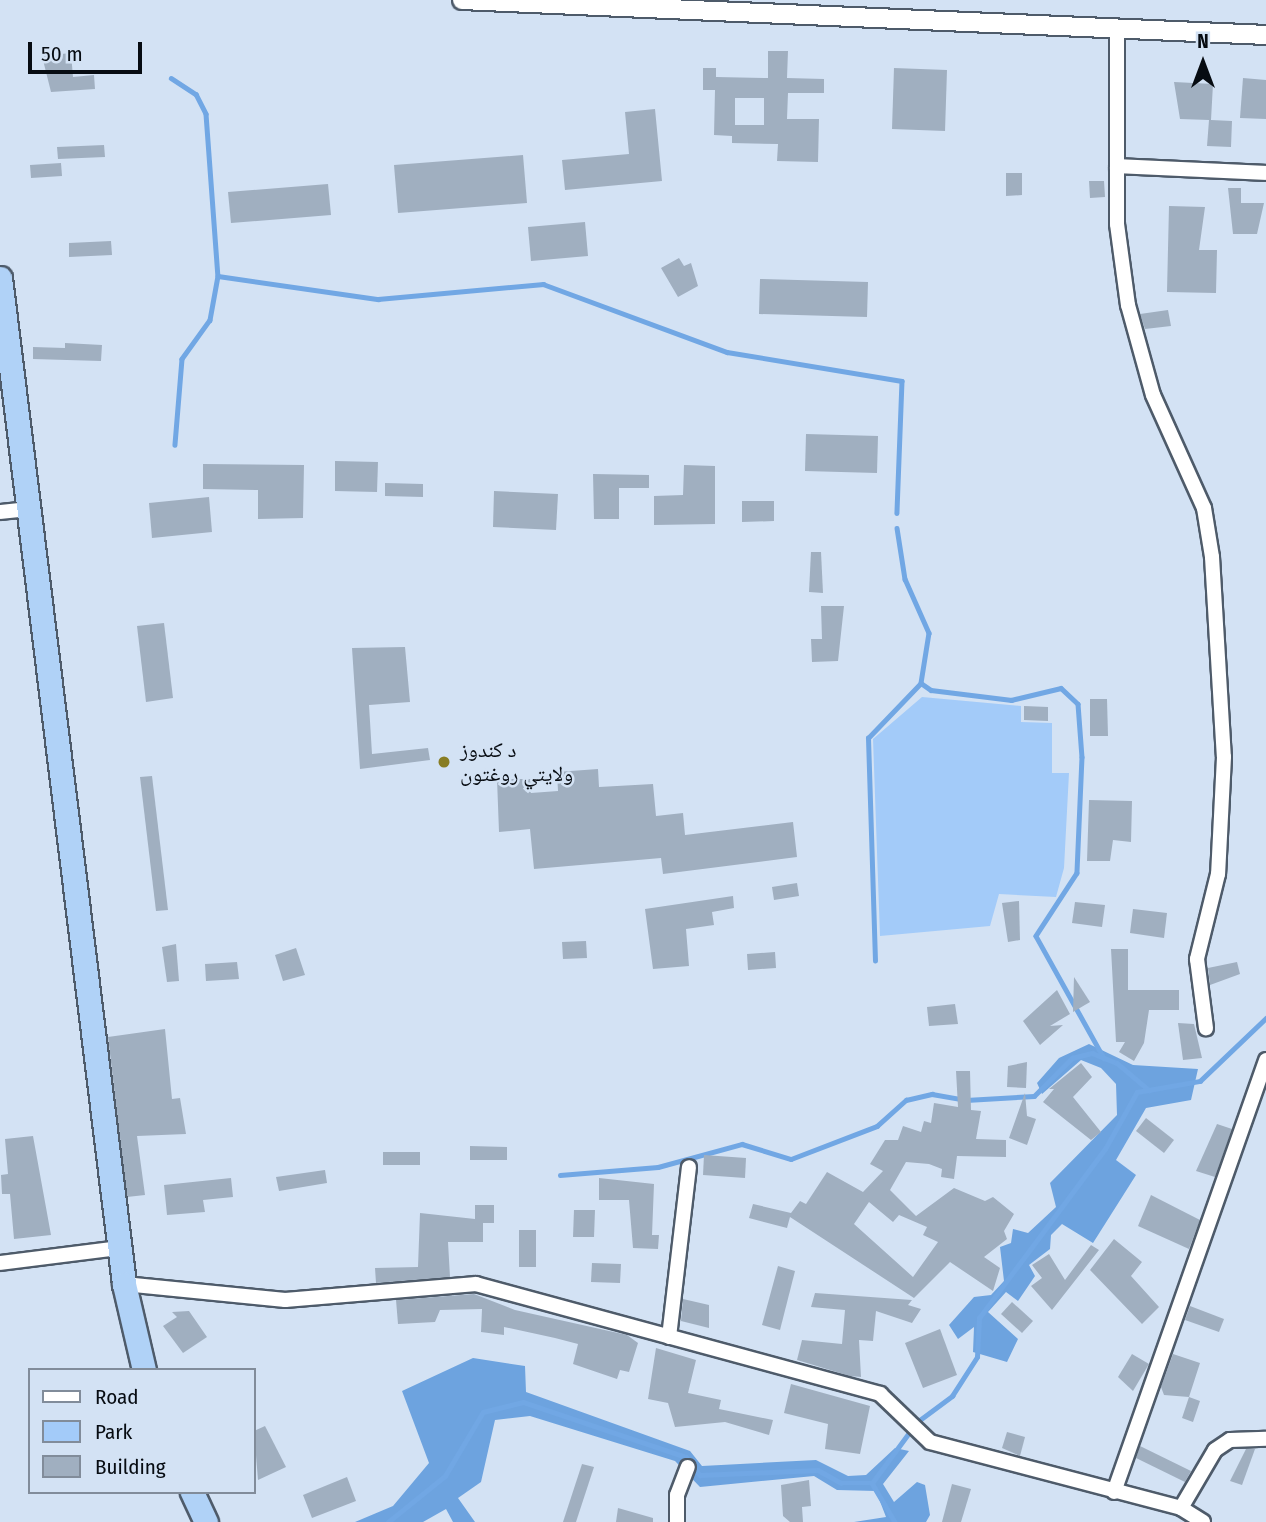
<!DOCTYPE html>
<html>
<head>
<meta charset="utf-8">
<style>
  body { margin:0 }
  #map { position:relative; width:1266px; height:1522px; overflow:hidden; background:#d3e2f4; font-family:"Fira Sans Condensed","Noto Naskh Arabic",sans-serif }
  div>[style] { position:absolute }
  .green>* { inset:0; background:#a3cbf9 }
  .forest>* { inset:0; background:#6da3df }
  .stream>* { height:4.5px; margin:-2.25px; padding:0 2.25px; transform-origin:2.25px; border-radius:2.25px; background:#71a7e4 }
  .building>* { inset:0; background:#a0afc0 }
  .roads { filter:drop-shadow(2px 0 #4e5b6a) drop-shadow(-2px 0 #4e5b6a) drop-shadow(0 2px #4e5b6a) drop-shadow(0 -2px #4e5b6a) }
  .minor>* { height:14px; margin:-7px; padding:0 7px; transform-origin:7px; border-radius:7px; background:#fff }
  .tertiary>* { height:18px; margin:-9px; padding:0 9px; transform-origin:9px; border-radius:9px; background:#fff }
  .trunk>* { height:23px; margin:-11.5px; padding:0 11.5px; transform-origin:11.5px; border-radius:11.5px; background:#b0d2f7 }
  .dots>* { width:19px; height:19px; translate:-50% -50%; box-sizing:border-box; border:4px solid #d3e2f4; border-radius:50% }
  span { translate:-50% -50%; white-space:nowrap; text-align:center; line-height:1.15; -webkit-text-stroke:5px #d3e2f4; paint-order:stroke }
  .poi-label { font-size:21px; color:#070c12 }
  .left { translate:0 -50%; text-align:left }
  .legend { position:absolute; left:28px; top:1368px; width:228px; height:126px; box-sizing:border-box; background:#d3e2f4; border:2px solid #818c9a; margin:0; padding:9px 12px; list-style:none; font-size:21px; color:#070c12 }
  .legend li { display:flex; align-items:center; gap:14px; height:35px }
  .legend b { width:35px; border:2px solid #818c9a }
  .north { position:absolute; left:1168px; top:28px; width:70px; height:70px; -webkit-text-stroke:5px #d3e2f4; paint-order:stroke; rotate:0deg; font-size:19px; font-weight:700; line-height:28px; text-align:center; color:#070c12 }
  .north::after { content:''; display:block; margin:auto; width:24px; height:32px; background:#070c12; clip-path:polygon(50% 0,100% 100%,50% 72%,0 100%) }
  .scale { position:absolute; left:28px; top:42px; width:114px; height:32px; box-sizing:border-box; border:4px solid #070c12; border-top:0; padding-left:9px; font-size:21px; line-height:24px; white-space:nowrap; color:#070c12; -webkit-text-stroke:5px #d3e2f4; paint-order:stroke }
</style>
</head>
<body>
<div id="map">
  <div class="green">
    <i style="clip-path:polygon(922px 697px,1021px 706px,1021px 722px,1052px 723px,1052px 773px,1069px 773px,1064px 868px,1056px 897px,999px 894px,990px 926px,880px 936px,873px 739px)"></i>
  </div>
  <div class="forest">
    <i style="clip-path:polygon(1089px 1044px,1133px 1065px,1198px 1069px,1191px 1100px,1146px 1108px,1116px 1160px,1136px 1175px,1093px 1243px,1062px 1224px,1051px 1235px,1050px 1249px,1029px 1265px,1035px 1276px,1018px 1301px,1006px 1292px,988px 1312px,1018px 1339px,1007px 1362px,973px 1352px,974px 1327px,958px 1339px,949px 1325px,974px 1297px,991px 1295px,1004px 1281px,1000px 1247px,1011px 1243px,1013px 1229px,1028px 1233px,1056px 1207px,1050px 1183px,1117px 1115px,1116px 1084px,1101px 1068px,1081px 1060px,1042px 1094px,1037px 1083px,1059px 1058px)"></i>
    <i style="clip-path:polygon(473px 1358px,525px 1366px,526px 1392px,690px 1451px,702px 1466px,816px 1460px,848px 1476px,866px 1475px,895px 1448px,909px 1451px,883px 1484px,894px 1502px,917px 1482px,925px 1485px,930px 1515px,926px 1522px,854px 1522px,886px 1517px,876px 1491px,837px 1490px,814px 1476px,700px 1487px,675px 1461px,530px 1416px,495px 1420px,481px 1482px,458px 1498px,475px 1522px,453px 1522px,446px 1509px,423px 1522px,355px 1522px,393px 1506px,429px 1463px,402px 1391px)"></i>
  </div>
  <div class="stream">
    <i style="left:171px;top:78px;width:30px;rotate:33deg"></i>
    <i style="left:196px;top:94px;width:22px;rotate:63deg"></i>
    <i style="left:206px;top:114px;width:162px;rotate:85.8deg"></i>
    <i style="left:218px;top:276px;width:45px;rotate:100.3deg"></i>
    <i style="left:210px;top:320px;width:48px;rotate:125.7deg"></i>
    <i style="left:182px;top:359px;width:86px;rotate:94.7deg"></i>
    <i style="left:218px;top:276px;width:162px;rotate:8.2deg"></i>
    <i style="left:378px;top:299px;width:166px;rotate:-5.2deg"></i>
    <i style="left:543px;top:284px;width:196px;rotate:20.3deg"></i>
    <i style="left:727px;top:352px;width:177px;rotate:9.4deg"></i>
    <i style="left:902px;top:381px;width:132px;rotate:92.2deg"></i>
    <i style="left:897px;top:528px;width:52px;rotate:81.1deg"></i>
    <i style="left:905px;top:579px;width:59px;rotate:66deg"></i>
    <i style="left:929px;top:633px;width:51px;rotate:99.1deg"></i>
    <i style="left:921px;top:683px;width:12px;rotate:35deg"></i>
    <i style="left:931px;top:690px;width:81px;rotate:7.1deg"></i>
    <i style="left:1011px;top:700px;width:51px;rotate:-13.5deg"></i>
    <i style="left:1061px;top:688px;width:23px;rotate:43deg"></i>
    <i style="left:1078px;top:704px;width:53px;rotate:85.7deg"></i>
    <i style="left:1082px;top:757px;width:116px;rotate:92.5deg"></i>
    <i style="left:1077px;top:873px;width:75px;rotate:123.1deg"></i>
    <i style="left:1036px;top:936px;width:140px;rotate:60.9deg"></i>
    <i style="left:875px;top:961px;width:223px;rotate:-91.8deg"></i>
    <i style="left:868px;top:738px;width:76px;rotate:-46.1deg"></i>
    <i style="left:560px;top:1175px;width:98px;rotate:-4.7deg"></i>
    <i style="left:658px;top:1167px;width:87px;rotate:-15.3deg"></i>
    <i style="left:742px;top:1144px;width:51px;rotate:17deg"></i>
    <i style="left:791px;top:1159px;width:92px;rotate:-21deg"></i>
    <i style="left:877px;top:1126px;width:39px;rotate:-42deg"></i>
    <i style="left:906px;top:1100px;width:27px;rotate:-13deg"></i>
    <i style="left:932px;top:1094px;width:35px;rotate:10deg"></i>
    <i style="left:966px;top:1100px;width:68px;rotate:-3.4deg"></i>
    <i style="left:1034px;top:1096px;width:54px;rotate:-45deg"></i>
    <i style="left:1072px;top:1058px;width:21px;rotate:-14deg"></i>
    <i style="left:1092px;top:1053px;width:27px;rotate:22deg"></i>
    <i style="left:1117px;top:1063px;width:42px;rotate:40.2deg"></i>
    <i style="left:872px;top:1483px;width:76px;rotate:-53.6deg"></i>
    <i style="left:917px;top:1422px;width:44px;rotate:-36.6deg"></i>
    <i style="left:952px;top:1396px;width:46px;rotate:-57.3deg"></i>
    <i style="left:977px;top:1357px;width:39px;rotate:-87deg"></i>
    <i style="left:979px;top:1318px;width:211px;rotate:-53.3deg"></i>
    <i style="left:1105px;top:1149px;width:65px;rotate:-60.7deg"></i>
    <i style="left:1137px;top:1092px;width:64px;rotate:-9.9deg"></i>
    <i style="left:1200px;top:1081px;width:91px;rotate:-43.7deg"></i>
    <i style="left:388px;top:1522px;width:73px;rotate:-38.9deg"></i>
    <i style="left:445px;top:1476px;width:74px;rotate:-59.3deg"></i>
    <i style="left:483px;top:1412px;width:41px;rotate:-14deg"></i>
    <i style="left:523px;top:1402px;width:172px;rotate:18.6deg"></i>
    <i style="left:686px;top:1457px;width:23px;rotate:52deg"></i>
    <i style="left:700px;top:1475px;width:118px;rotate:-2.4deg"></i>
    <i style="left:818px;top:1470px;width:26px;rotate:29deg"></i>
    <i style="left:841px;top:1483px;width:31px"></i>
    <i style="left:872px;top:1483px;width:45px;rotate:59.5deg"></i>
  </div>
  <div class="building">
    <i style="clip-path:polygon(evenodd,768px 51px,788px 51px,787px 78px,824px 79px,824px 93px,788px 93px,787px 119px,819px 119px,818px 162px,777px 161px,778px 144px,732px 143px,732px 136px,714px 135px,715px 90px,703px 90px,703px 68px,716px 68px,716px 77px,768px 78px,768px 51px,735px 98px,764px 98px,764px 125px,735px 125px,735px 98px)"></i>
    <i style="clip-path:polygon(71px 53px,73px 77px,94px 75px,95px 89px,51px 92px,42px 56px)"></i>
    <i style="clip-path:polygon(894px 68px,947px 70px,945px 131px,892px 129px)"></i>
    <i style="clip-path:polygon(1243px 78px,1266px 80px,1266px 119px,1240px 118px)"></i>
    <i style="clip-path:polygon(1174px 82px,1213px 84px,1211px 120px,1232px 121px,1231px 147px,1207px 146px,1209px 120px,1180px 119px)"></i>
    <i style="clip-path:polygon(655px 109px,662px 181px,565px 190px,562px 160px,629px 154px,625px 112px)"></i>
    <i style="clip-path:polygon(104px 145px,105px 157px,58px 159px,57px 147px)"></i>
    <i style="clip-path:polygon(523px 155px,527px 203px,398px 213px,394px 165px)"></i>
    <i style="clip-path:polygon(61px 163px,62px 176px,31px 178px,30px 165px)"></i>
    <i style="clip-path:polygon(1006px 173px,1022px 173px,1022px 195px,1006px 196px)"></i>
    <i style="clip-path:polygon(1089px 181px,1104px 181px,1105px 197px,1090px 198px)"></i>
    <i style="clip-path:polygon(328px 184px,331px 215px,231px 223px,228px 192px)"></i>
    <i style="clip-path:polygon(1228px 188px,1241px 188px,1241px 203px,1264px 203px,1257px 234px,1233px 234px)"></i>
    <i style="clip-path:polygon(1169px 206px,1205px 207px,1199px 250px,1217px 250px,1216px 293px,1167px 292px)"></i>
    <i style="clip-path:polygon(585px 222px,588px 256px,531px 261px,528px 227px)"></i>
    <i style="clip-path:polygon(111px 241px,112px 255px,69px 257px,69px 243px)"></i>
    <i style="clip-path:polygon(679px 258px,684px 266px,691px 263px,698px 286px,678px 297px,661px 268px)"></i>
    <i style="clip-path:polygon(760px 279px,868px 282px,867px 317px,759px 314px)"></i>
    <i style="clip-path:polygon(1168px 310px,1171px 326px,1145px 329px,1140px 314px)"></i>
    <i style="clip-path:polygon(65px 343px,102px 345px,101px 361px,33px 359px,33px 347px,65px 348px)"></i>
    <i style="clip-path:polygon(806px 434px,878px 436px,877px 473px,805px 471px)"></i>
    <i style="clip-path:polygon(335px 461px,378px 462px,377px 492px,335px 491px)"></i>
    <i style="clip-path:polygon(203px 464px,304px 465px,303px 518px,258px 519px,258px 490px,203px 489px)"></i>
    <i style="clip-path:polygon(684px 465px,715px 466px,715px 524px,654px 525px,654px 496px,683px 495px)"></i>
    <i style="clip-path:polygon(593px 474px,649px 475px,649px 488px,619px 488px,619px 519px,594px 519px)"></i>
    <i style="clip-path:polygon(385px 483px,423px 484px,423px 497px,385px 496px)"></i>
    <i style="clip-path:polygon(494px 491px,558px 494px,556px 530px,493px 527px)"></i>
    <i style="clip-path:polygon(209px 497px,212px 532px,152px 538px,149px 503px)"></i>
    <i style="clip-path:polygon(742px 501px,774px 501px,774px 521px,742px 522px)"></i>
    <i style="clip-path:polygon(811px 552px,821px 552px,823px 593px,809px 592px)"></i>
    <i style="clip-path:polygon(821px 606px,844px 606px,838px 661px,812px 662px,811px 639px,822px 639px)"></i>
    <i style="clip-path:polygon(164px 623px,173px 698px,146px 702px,137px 626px)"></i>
    <i style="clip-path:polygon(405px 647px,410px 702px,369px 705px,372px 754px,428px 748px,430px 760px,360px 769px,352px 648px)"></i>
    <i style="clip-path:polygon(1090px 699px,1107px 699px,1108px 736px,1090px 736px)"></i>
    <i style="clip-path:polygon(1024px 706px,1048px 707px,1048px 721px,1024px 720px)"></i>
    <i style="clip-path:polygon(598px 769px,599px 787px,653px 784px,656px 816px,683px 813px,685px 835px,793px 822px,797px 857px,663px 874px,661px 858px,534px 869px,530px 829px,499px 832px,497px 779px,531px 779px,531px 793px,558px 791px,557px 772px)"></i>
    <i style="clip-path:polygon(152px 776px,168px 910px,156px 911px,140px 777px)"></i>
    <i style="clip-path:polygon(1089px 800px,1132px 801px,1131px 842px,1113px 840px,1110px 861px,1087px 861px)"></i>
    <i style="clip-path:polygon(797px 883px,799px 896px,774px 900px,772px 887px)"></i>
    <i style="clip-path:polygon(733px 896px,734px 908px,712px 912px,714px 925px,686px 929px,689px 966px,653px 969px,645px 909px)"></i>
    <i style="clip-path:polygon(1019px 901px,1020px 940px,1008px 942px,1002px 903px)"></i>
    <i style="clip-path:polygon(1075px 902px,1105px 905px,1102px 927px,1072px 923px)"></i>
    <i style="clip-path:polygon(1133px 909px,1167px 913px,1164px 938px,1130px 933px)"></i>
    <i style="clip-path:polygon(586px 941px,587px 958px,563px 959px,562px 942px)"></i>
    <i style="clip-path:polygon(176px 944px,179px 981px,167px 982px,162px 947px)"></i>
    <i style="clip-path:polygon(296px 948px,305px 975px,283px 981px,275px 955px)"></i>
    <i style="clip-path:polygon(1111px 949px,1128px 949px,1128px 990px,1179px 990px,1179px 1010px,1149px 1010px,1144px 1043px,1134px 1061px,1119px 1052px,1125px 1042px,1116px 1042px)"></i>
    <i style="clip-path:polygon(775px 952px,776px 968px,748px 970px,747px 954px)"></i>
    <i style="clip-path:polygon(237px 962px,239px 979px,206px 981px,205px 964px)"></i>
    <i style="clip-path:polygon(1237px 962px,1240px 974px,1210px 985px,1208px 968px)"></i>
    <i style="clip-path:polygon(1074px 977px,1090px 1002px,1073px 1012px)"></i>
    <i style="clip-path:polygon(1057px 990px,1070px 1014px,1050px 1026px,1063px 1025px,1040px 1045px,1023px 1021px)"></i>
    <i style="clip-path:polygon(955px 1004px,958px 1024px,929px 1026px,927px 1007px)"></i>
    <i style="clip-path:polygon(1178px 1023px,1194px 1024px,1202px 1058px,1183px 1060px)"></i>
    <i style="clip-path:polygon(165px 1029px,172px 1099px,180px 1098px,186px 1134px,137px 1136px,145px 1195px,127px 1197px,108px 1037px)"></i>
    <i style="clip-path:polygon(1027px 1062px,1026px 1088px,1007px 1087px,1008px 1066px)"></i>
    <i style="clip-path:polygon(1081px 1063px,1092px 1077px,1073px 1097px,1101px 1132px,1091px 1140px,1043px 1102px,1054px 1089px,1049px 1089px)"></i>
    <i style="clip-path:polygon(evenodd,956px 1071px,970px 1071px,971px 1110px,981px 1111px,976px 1139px,1006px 1140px,1006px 1157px,957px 1156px,954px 1179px,941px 1177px,942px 1169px,929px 1164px,906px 1162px,890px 1190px,916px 1216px,954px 1188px,985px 1201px,993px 1197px,1014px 1214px,1004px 1231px,1007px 1239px,984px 1257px,1000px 1268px,993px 1291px,950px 1262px,914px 1298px,790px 1217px,787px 1228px,749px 1218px,753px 1204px,791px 1213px,800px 1201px,806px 1204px,827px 1172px,863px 1192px,883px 1171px,870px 1164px,885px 1140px,898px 1140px,903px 1126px,921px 1132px,924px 1121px,931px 1123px,934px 1103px,958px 1107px,956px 1071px,869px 1202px,893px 1222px,899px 1215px,927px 1227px,923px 1235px,938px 1242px,913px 1277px,854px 1224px,869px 1202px)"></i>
    <i style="clip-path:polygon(1025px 1093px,1027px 1116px,1036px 1119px,1027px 1145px,1009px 1138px)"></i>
    <i style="clip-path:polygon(1146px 1118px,1174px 1140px,1164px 1153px,1136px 1131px)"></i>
    <i style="clip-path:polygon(1217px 1124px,1232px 1129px,1215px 1177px,1196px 1171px)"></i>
    <i style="clip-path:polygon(33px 1136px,51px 1235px,14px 1239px,10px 1194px,2px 1194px,1px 1175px,8px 1174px,5px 1139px)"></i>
    <i style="clip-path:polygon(470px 1146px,507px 1147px,507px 1160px,470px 1160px)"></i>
    <i style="clip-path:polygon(383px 1152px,420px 1152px,420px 1165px,383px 1165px)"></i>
    <i style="clip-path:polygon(704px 1155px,746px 1158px,745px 1178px,703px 1175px)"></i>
    <i style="clip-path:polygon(325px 1170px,327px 1183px,279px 1191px,276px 1177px)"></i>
    <i style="clip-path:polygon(231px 1178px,233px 1197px,203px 1200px,205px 1212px,167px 1215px,164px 1185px)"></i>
    <i style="clip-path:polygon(599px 1178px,654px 1184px,652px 1235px,659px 1235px,658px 1249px,633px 1248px,629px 1200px,599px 1200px)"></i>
    <i style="clip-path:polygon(1151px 1195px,1200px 1220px,1189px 1249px,1138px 1226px)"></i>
    <i style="clip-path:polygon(475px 1205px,494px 1205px,494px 1223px,483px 1223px,483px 1242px,448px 1242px,450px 1277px,376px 1283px,375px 1268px,418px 1267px,420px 1213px,475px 1219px)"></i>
    <i style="clip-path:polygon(574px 1210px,595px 1210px,594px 1237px,573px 1237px)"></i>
    <i style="clip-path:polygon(519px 1230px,536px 1230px,536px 1267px,519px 1267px)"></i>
    <i style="clip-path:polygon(1114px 1239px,1142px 1262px,1131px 1276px,1159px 1307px,1142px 1324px,1090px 1270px)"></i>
    <i style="clip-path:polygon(1091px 1245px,1099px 1250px,1052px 1310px,1031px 1286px,1042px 1278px,1032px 1265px,1049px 1254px,1065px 1280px)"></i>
    <i style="clip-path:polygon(592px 1263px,621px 1264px,620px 1283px,591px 1282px)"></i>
    <i style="clip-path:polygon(778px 1266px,795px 1271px,780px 1330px,762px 1325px)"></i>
    <i style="clip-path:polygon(815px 1293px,912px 1300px,908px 1305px,921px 1309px,912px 1323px,876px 1311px,873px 1341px,859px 1340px,861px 1377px,850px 1376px,797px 1360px,802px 1340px,842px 1344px,845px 1310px,811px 1307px)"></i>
    <i style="clip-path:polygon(474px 1294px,515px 1310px,627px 1335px,638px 1343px,629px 1372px,620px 1370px,617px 1379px,573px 1364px,578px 1344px,555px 1338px,504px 1327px,504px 1335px,481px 1332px,482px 1309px,440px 1310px,435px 1322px,398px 1324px,396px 1300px)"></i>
    <i style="clip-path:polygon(683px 1299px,709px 1305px,709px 1328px,681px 1321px)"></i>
    <i style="clip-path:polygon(1012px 1302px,1033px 1321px,1022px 1333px,1001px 1314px)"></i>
    <i style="clip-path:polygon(1190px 1306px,1224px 1319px,1219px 1332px,1185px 1320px)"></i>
    <i style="clip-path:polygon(189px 1311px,207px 1337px,183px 1353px,163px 1326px,177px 1317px,172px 1312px)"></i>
    <i style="clip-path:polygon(940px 1329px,957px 1375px,923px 1388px,905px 1343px)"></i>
    <i style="clip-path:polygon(656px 1348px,696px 1360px,688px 1393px,721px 1400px,719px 1409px,773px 1420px,769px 1435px,725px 1422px,675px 1427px,668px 1403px,648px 1399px)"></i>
    <i style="clip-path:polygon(1132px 1354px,1149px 1364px,1133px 1391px,1118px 1377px)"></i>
    <i style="clip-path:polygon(1173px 1354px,1200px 1363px,1189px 1397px,1200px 1401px,1193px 1422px,1182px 1418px,1189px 1397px,1164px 1395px,1161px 1387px)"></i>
    <i style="clip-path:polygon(791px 1384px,870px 1406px,860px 1454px,825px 1449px,828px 1424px,784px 1413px)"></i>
    <i style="clip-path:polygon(265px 1426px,286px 1467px,258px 1480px,254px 1431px)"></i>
    <i style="clip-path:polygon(1007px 1432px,1025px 1437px,1020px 1456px,1002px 1448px)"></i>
    <i style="clip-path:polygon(1140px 1446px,1191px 1471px,1185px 1482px,1136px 1458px)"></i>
    <i style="clip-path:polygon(1246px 1449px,1255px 1449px,1242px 1485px,1230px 1481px)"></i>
    <i style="clip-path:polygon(582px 1464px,594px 1467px,576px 1522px,563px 1522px)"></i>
    <i style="clip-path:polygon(347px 1477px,356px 1501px,312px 1518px,303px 1495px)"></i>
    <i style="clip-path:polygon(809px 1480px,811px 1506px,802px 1507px,803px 1522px,790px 1522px,783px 1516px,781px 1485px)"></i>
    <i style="clip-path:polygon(952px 1484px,971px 1489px,961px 1522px,942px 1522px)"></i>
    <i style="clip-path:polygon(618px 1508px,653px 1518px,653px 1522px,616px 1522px)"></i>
  </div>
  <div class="roads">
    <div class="minor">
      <i style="left:1117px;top:30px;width:194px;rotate:90deg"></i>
      <i style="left:1117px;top:224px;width:82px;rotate:82.3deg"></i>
      <i style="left:1128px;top:305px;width:93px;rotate:74.5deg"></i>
      <i style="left:1153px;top:395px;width:124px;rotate:65.7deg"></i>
      <i style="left:1204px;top:508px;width:50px;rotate:80.7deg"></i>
      <i style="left:1212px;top:557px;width:200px;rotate:86.6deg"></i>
      <i style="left:1224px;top:757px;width:117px;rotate:92.9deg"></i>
      <i style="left:1218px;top:874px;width:88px;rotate:103.9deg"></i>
      <i style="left:1197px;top:959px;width:70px;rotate:82.6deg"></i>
      <i style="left:1117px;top:166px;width:149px;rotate:2.7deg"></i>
      <i style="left:0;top:512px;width:31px;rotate:-6deg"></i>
      <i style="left:0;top:1263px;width:120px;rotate:-7.2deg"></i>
      <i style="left:124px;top:1284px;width:162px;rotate:5.7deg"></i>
      <i style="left:285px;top:1300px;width:192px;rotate:-4.8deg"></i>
      <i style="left:476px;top:1284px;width:419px;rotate:15.2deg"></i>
      <i style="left:880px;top:1394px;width:69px;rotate:43.8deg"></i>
      <i style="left:930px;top:1442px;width:260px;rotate:14.7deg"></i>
      <i style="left:1181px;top:1508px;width:26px;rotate:32deg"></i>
      <i style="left:669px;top:1337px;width:171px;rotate:-83.3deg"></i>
      <i style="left:1114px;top:1492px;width:458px;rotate:-70.6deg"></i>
      <i style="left:1181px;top:1508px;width:67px;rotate:-59.6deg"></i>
      <i style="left:1215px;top:1450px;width:18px;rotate:-34deg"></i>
      <i style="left:1230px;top:1440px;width:36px;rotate:-2deg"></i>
      <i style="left:677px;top:1522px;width:27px;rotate:-90deg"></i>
      <i style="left:677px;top:1495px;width:30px;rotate:-69deg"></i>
    </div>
    <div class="tertiary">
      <i style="left:462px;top:0;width:805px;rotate:2.49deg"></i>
    </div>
    <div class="trunk">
      <i style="left:0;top:278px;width:1014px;rotate:82.97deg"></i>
      <i style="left:124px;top:1284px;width:88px;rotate:76.9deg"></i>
      <i style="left:192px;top:1492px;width:33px;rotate:65deg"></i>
    </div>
  </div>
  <div class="dots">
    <i style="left:444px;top:762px;background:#887d23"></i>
  </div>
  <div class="poi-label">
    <span class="left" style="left:460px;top:762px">د کندوز<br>ولایتي روغتون</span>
  </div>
  <ul class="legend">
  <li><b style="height:9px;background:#fff"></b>Road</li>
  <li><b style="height:19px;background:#a3cbf9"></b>Park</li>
  <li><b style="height:19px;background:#a0afc0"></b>Building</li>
  </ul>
  <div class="north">N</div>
  <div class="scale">50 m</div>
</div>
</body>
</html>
